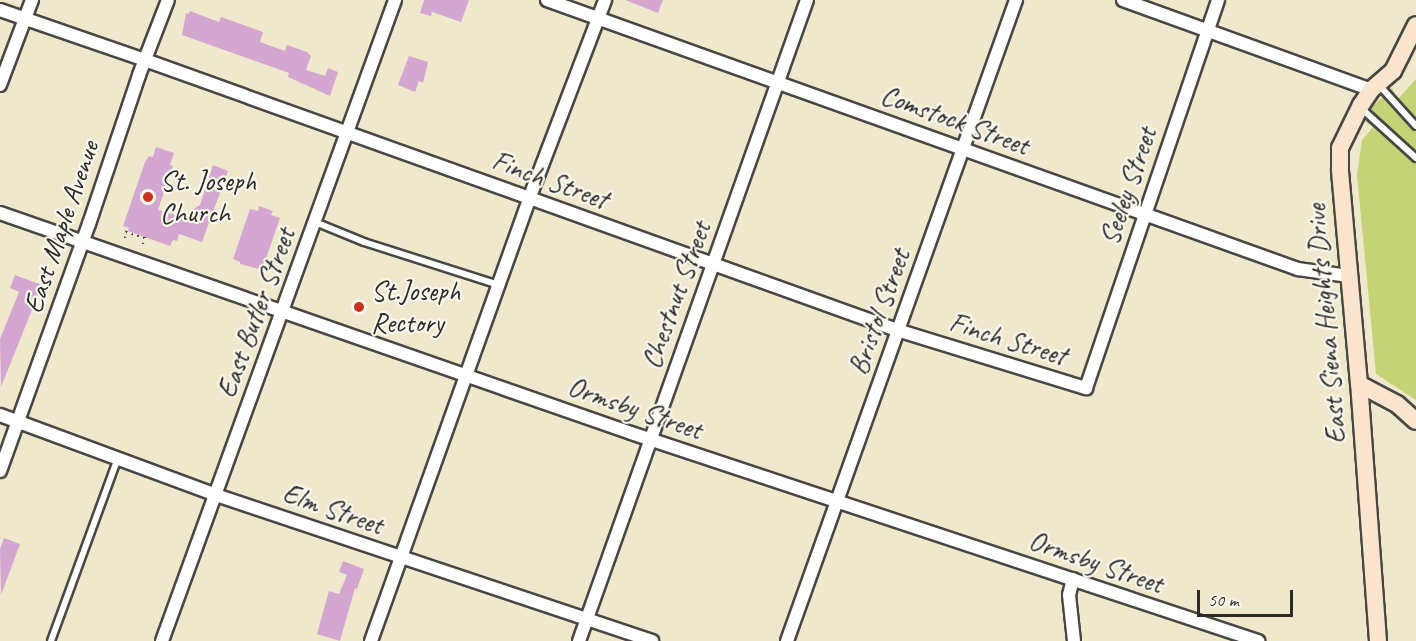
<!DOCTYPE html>
<html>
<head>
<meta charset="utf-8">
<style>
  body { margin:0 }
  #map { position:relative; width:1416px; height:641px; overflow:hidden; background:#efe8cd; font-family:Caveat,sans-serif }
  div>[style] { position:absolute }
  .green>* { inset:0; background:#c4d375 }
  .building>* { inset:0; background:#d4a7d1 }
  .path>* { height:2px; margin-top:-1px; transform-origin:0; background:repeating-linear-gradient(90deg,#484743 0 1.5px,transparent 0 6px) }
  .roads { filter:drop-shadow(2px 0 #484743) drop-shadow(-2px 0 #484743) drop-shadow(0 2px #484743) drop-shadow(0 -2px #484743) }
  .lane>* { height:6px; margin:-3px; padding:0 3px; transform-origin:3px; border-radius:3px; background:#fff }
  .street>* { height:12px; margin:-6px; padding:0 6px; transform-origin:6px; border-radius:6px; background:#fff }
  .secondary>* { height:16px; margin:-8px; padding:0 8px; transform-origin:8px; border-radius:8px; background:#fce5cf }
  .dots>* { width:16px; height:16px; translate:-50% -50%; box-sizing:border-box; border:3px solid #fbf7ec; border-radius:50% }
  span { translate:-50% -50%; white-space:nowrap; text-align:center; line-height:1.15; -webkit-text-stroke:4.5px #fbf7ec; paint-order:stroke }
  .street-label { font-size:28px; color:#2b2b2b }
  .poi-label { font-size:28px; color:#2b2b2b }
  .left { translate:0 -50%; text-align:left }
  .scale { position:absolute; left:1197px; top:590px; width:96px; height:27px; box-sizing:border-box; border:3px solid #2b2b2b; border-top:0; padding-left:8px; font-size:18px; line-height:21px; white-space:nowrap; color:#2b2b2b; -webkit-text-stroke:4px #fbf7ec; paint-order:stroke }
</style>
</head>
<body>
<div id="map">
  <div class="green">
    <i style="clip-path:polygon(1416px 79px,1416px 400px,1376px 374px,1357px 175px,1362px 140px,1373px 127px,1360px 118px,1392px 88px,1398px 99px)"></i>
  </div>
  <div class="building">
    <i style="clip-path:polygon(424px 0,469px 0,461px 22px,432px 12px,431px 16px,420px 13px)"></i>
    <i style="clip-path:polygon(625px 0,663px 0,658px 13px)"></i>
    <i style="clip-path:polygon(190px 11px,219px 22px,221px 17px,263px 32px,260px 42px,285px 51px,287px 45px,307px 52px,311px 56px,306px 70px,325px 76px,328px 68px,338px 72px,330px 96px,288px 77px,289px 73px,182px 35px,186px 13px,189px 14px)"></i>
    <i style="clip-path:polygon(409px 56px,428px 62px,423px 83px,419px 81px,415px 92px,398px 85px)"></i>
    <i style="clip-path:polygon(156px 147px,174px 153px,170px 165px,173px 166px,158px 210px,187px 218px,189px 212px,200px 205px,213px 165px,228px 171px,202px 242px,179px 234px,177px 241px,173px 240px,170px 246px,128px 231px,129px 228px,123px 226px,145px 162px,149px 156px,153px 157px)"></i>
    <i style="clip-path:polygon(259px 206px,273px 211px,271px 215px,280px 218px,262px 270px,240px 264px,240px 262px,233px 259px,250px 209px,258px 211px)"></i>
    <i style="clip-path:polygon(15px 275px,42px 285px,1px 387px,0 339px,19px 292px,10px 288px)"></i>
    <i style="clip-path:polygon(4px 538px,20px 544px,1px 595px,0 549px)"></i>
    <i style="clip-path:polygon(343px 561px,364px 569px,357px 589px,355px 588px,340px 641px,317px 634px,329px 591px,339px 594px,347px 575px,339px 572px)"></i>
  </div>
  <div class="path">
    <i style="left:126px;top:232px;width:20px;rotate:18deg"></i>
    <i style="left:125px;top:238px;width:10px;rotate:-79deg"></i>
    <i style="left:143px;top:244px;width:10px;rotate:-73deg"></i>
  </div>
  <div class="roads">
    <div class="lane">
      <i style="left:1379px;top:85px;width:55px;rotate:47.9deg"></i>
      <i style="left:1362px;top:109px;width:73px;rotate:42.2deg"></i>
      <i style="left:315px;top:222px;width:53px;rotate:22.2deg"></i>
      <i style="left:364px;top:242px;width:142px;rotate:17.7deg"></i>
      <i style="left:51px;top:641px;width:195px;rotate:-69.9deg"></i>
    </div>
    <div class="street">
      <i style="left:547px;top:0;width:798px;rotate:19.71deg"></i>
      <i style="left:1298px;top:269px;width:51px;rotate:7.8deg"></i>
      <i style="left:1123px;top:0;width:264px;rotate:19.9deg"></i>
      <i style="left:0;top:10px;width:153px;rotate:19deg"></i>
      <i style="left:145px;top:60px;width:799px;rotate:19.75deg"></i>
      <i style="left:897px;top:330px;width:198px;rotate:17.1deg"></i>
      <i style="left:1086px;top:388px;width:410px;rotate:-71.2deg"></i>
      <i style="left:0;top:85px;width:91px;rotate:-69.4deg"></i>
      <i style="left:0;top:213px;width:668px;rotate:19.22deg"></i>
      <i style="left:631px;top:433px;width:661px;rotate:18.35deg"></i>
      <i style="left:0;top:415px;width:230px;rotate:20.3deg"></i>
      <i style="left:216px;top:495px;width:460px;rotate:18.5deg"></i>
      <i style="left:0;top:471px;width:263px;rotate:-70.2deg"></i>
      <i style="left:89px;top:224px;width:157px;rotate:-71.4deg"></i>
      <i style="left:139px;top:75px;width:80px;rotate:-68.9deg"></i>
      <i style="left:1073px;top:579px;width:16px;rotate:104deg"></i>
      <i style="left:1069px;top:595px;width:46px;rotate:83.8deg"></i>
      <i style="left:162px;top:641px;width:682px;rotate:-70.02deg"></i>
      <i style="left:371px;top:641px;width:489px;rotate:-70.3deg"></i>
      <i style="left:536px;top:181px;width:194px;rotate:-69.1deg"></i>
      <i style="left:579px;top:641px;width:680px;rotate:-70.42deg"></i>
      <i style="left:787px;top:641px;width:681px;rotate:-70.34deg"></i>
    </div>
    <div class="secondary">
      <i style="left:1359px;top:384px;width:43px;rotate:27.8deg"></i>
      <i style="left:1397px;top:404px;width:25px;rotate:42deg"></i>
      <i style="left:1378px;top:641px;width:258px;rotate:-94.2deg"></i>
      <i style="left:1359px;top:384px;width:216px;rotate:-95.1deg"></i>
      <i style="left:1340px;top:169px;width:21px;rotate:-90deg"></i>
      <i style="left:1340px;top:148px;width:48px;rotate:-64deg"></i>
      <i style="left:1361px;top:105px;width:18px;rotate:-56deg"></i>
      <i style="left:1371px;top:90px;width:29px;rotate:-41deg"></i>
      <i style="left:1393px;top:71px;width:51px;rotate:-63.4deg"></i>
    </div>
  </div>
  <div class="dots">
    <i style="left:148px;top:197px;background:#c8321e"></i>
    <i style="left:359px;top:307px;background:#c8321e"></i>
  </div>
  <div class="street-label">
    <span style="left:955px;top:120px;rotate:20deg">Comstock Street</span>
    <span style="left:550px;top:180px;rotate:20deg">Finch Street</span>
    <span style="left:1128px;top:186px;rotate:-71deg">Seeley Street</span>
    <span style="left:61px;top:227px;rotate:-71deg">East Maple Avenue</span>
    <span style="left:676px;top:295px;rotate:-70deg">Chestnut Street</span>
    <span style="left:879px;top:312px;rotate:-70deg">Bristol Street</span>
    <span style="left:256px;top:313px;rotate:-70deg">East Butler Street</span>
    <span style="left:1326px;top:324px;rotate:-95deg">East Siena Heights Drive</span>
    <span style="left:1008px;top:339px;rotate:17deg">Finch Street</span>
    <span style="left:635px;top:408px;rotate:19deg">Ormsby Street</span>
    <span style="left:333px;top:509px;rotate:19deg">Elm Street</span>
    <span style="left:1096px;top:562px;rotate:19deg">Ormsby Street</span>
  </div>
  <div class="poi-label">
    <span class="left" style="left:160px;top:197px">St. Joseph<br>Church</span>
    <span class="left" style="left:371px;top:307px">St.Joseph<br>Rectory</span>
  </div>
  <div class="scale">50 m</div>
</div>
</body>
</html>
